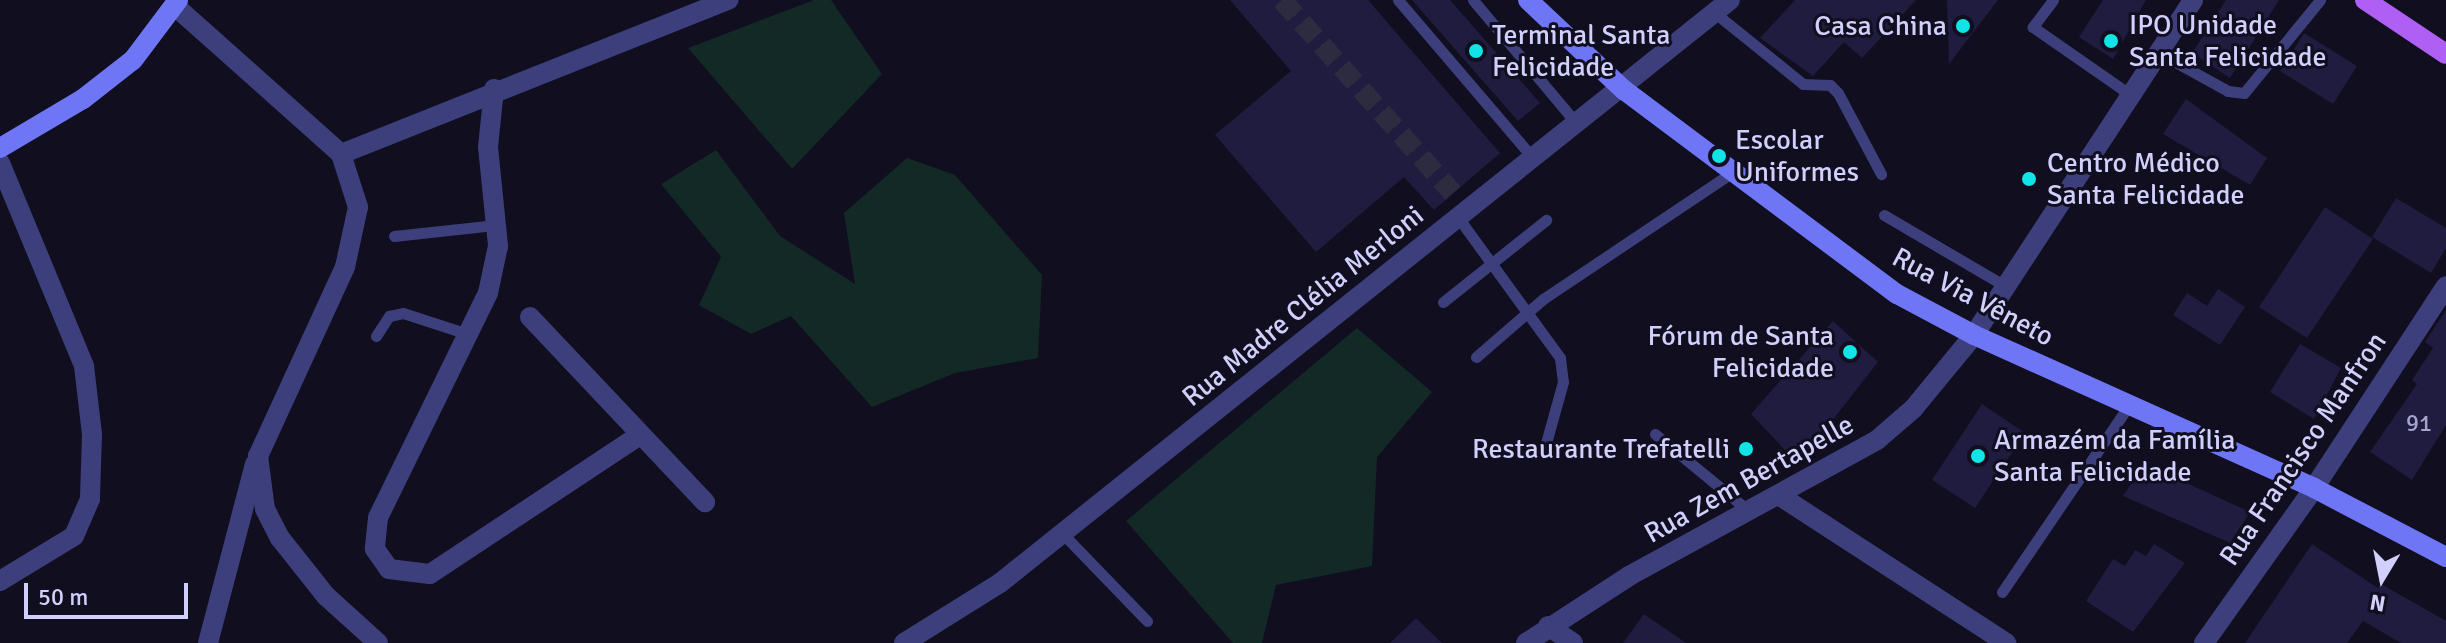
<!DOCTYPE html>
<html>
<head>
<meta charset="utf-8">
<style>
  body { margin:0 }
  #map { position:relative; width:2446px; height:643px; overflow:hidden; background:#100e1f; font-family:Signika,sans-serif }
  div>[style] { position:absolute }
  .green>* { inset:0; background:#122926 }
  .building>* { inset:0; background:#201c3f }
  .street-tunnel>* { height:20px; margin-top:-10px; transform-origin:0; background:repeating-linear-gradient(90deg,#2d2b40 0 20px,transparent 0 30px) }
  .lane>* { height:11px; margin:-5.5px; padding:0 5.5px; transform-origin:5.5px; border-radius:5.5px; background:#3c3f7b }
  .street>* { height:20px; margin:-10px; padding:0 10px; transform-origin:10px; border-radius:10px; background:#3c3f7b }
  .secondary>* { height:20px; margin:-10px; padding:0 10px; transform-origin:10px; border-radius:10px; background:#6e76f5 }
  .primary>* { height:20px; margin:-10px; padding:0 10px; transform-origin:10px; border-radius:10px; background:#af5ff4 }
  .dots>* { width:22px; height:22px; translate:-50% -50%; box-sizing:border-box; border:4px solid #100e1f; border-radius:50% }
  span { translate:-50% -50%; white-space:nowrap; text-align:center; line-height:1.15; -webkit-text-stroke:6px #100e1f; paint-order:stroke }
  .number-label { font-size:24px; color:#a5a3cd }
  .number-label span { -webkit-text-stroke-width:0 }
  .poi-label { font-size:28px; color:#d1d0fc }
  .left { translate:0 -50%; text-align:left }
  .right { translate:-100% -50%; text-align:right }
  .street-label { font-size:28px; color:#d1d0fc }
  .north { position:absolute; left:2342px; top:539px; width:80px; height:80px; -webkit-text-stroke:6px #100e1f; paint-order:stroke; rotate:190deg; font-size:22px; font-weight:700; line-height:32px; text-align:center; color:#d1d0fc }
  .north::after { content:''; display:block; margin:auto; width:28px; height:36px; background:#d1d0fc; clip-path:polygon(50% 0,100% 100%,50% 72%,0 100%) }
  .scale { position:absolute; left:24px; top:583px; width:164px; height:36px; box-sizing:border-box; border:4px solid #d1d0fc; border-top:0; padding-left:10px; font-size:24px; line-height:28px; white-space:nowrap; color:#d1d0fc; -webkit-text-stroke:6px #100e1f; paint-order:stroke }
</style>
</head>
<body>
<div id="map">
  <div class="green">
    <i style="clip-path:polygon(814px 0,831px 0,882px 74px,792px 169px,688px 48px)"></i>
    <i style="clip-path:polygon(716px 150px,780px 236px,855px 284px,844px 213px,907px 158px,955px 175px,1042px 275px,1038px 358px,955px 373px,872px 407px,791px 316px,751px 334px,699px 305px,721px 257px,661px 184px)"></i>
    <i style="clip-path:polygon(1357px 328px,1432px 392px,1377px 457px,1372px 566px,1276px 585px,1262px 643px,1233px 643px,1126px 521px)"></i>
  </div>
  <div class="building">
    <i style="clip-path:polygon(1230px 0,1368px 0,1500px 153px,1434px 210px,1404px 177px,1316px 252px,1215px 135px,1291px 71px)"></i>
    <i style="clip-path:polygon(1412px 0,1450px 0,1540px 103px,1518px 121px)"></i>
    <i style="clip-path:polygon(1795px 0,1916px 0,1862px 58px,1844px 42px,1813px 76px,1760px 38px)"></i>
    <i style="clip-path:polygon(1947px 0,1998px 0,1949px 64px)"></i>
    <i style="clip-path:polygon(2103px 0,2146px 0,2113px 59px,2079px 37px)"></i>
    <i style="clip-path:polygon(2226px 0,2279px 0,2230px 78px,2192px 53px)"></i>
    <i style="clip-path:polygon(2304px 33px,2357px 66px,2333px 104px,2280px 71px)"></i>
    <i style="clip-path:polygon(2186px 99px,2267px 158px,2250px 185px,2163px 134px)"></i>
    <i style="clip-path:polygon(2396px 198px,2446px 228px,2446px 248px,2431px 273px,2372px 237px)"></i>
    <i style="clip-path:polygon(2325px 207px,2373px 239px,2307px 338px,2259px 307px)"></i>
    <i style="clip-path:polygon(2218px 289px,2245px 307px,2220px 345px,2173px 315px,2187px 293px,2207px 306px)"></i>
    <i style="clip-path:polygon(2446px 310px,2446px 425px,2412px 480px,2370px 452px,2417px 384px,2412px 380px,2433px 348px,2425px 342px)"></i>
    <i style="clip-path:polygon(1833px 321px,1878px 362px,1798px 464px,1751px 414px)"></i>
    <i style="clip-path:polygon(2300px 344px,2341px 368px,2314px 419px,2270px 392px)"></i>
    <i style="clip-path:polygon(1982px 404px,2025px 433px,1975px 508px,1932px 480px)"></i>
    <i style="clip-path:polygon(2145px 464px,2250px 512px,2230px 543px,2123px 496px)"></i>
    <i style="clip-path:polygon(2154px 544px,2185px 563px,2133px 632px,2086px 601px,2113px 559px,2125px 566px,2135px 550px,2146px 556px)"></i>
    <i style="clip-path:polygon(2312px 544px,2378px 588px,2381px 584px,2446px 621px,2446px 643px,2401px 643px,2363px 621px,2347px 643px,2245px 643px)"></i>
    <i style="clip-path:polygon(1644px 614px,1686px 643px,1623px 643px)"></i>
    <i style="clip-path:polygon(1416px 618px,1442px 643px,1390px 643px)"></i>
  </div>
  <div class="street-tunnel">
    <i style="left:1282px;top:0;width:258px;rotate:48.5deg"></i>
  </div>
  <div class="lane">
    <i style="left:1398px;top:0;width:208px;rotate:49.5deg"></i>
    <i style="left:1473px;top:0;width:162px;rotate:50deg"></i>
    <i style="left:2053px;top:0;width:34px;rotate:127deg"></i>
    <i style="left:2033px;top:27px;width:119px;rotate:34.8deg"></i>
    <i style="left:1715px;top:13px;width:113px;rotate:38.9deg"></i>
    <i style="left:1803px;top:84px;width:27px;rotate:2deg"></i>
    <i style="left:1830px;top:85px;width:11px;rotate:45deg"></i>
    <i style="left:1838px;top:93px;width:92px;rotate:62deg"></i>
    <i style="left:2159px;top:53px;width:79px;rotate:28.8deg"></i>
    <i style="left:2228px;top:91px;width:16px;rotate:7deg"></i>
    <i style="left:2244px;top:93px;width:120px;rotate:-50.7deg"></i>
    <i style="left:1884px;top:215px;width:140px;rotate:30.4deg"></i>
    <i style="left:1457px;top:216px;width:175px;rotate:54deg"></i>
    <i style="left:1560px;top:358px;width:24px;rotate:83deg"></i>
    <i style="left:1563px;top:382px;width:63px;rotate:105.6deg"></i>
    <i style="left:394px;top:236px;width:103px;rotate:-6.2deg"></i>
    <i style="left:1443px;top:302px;width:132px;rotate:-38.5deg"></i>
    <i style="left:376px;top:336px;width:24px;rotate:-57deg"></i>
    <i style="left:389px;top:316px;width:14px;rotate:-12deg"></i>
    <i style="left:403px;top:313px;width:68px;rotate:17.9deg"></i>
    <i style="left:1476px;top:357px;width:89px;rotate:-40.9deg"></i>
    <i style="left:1543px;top:299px;width:229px;rotate:-33.8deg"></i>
    <i style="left:1655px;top:434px;width:123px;rotate:39.4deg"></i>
    <i style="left:1063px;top:534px;width:121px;rotate:46deg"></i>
    <i style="left:2002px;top:592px;width:226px;rotate:-55.8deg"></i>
  </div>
  <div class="street">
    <i style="left:175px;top:6px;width:222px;rotate:41.7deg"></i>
    <i style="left:341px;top:154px;width:56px;rotate:72.2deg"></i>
    <i style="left:358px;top:207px;width:61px;rotate:102.2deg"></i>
    <i style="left:345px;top:267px;width:208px;rotate:114.7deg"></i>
    <i style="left:258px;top:456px;width:53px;rotate:82.5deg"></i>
    <i style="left:265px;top:509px;width:33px;rotate:63deg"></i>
    <i style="left:280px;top:538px;width:74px;rotate:51.6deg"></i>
    <i style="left:326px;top:596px;width:70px;rotate:42.1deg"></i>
    <i style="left:494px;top:89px;width:58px;rotate:95.9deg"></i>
    <i style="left:488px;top:147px;width:100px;rotate:84.2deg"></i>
    <i style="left:498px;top:246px;width:48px;rotate:102deg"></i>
    <i style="left:488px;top:293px;width:250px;rotate:116.1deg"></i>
    <i style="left:378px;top:518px;width:31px;rotate:96deg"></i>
    <i style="left:375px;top:549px;width:24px;rotate:55deg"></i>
    <i style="left:389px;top:569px;width:41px;rotate:7deg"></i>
    <i style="left:430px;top:574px;width:252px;rotate:-33.5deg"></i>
    <i style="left:341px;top:154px;width:417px;rotate:-21.7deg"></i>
    <i style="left:0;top:163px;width:220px;rotate:67.5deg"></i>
    <i style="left:84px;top:366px;width:68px;rotate:83.3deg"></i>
    <i style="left:92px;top:434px;width:65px;rotate:91.8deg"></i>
    <i style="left:90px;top:499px;width:40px;rotate:113.4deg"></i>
    <i style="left:74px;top:536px;width:87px;rotate:148.7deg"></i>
    <i style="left:530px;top:317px;width:255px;rotate:46.6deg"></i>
    <i style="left:1780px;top:496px;width:270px;rotate:33deg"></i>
    <i style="left:1548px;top:626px;width:30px;rotate:34deg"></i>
    <i style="left:208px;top:643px;width:185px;rotate:-75.3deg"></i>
    <i style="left:904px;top:643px;width:113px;rotate:-32deg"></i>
    <i style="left:1000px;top:583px;width:934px;rotate:-38.61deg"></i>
    <i style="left:1526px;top:643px;width:123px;rotate:-33deg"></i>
    <i style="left:1629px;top:576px;width:283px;rotate:-28.7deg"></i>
    <i style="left:1877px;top:440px;width:48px;rotate:-40.7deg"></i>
    <i style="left:1913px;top:409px;width:96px;rotate:-50.5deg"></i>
    <i style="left:1974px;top:335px;width:400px;rotate:-56.8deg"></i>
    <i style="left:2204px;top:643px;width:190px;rotate:-54.6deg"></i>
    <i style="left:2314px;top:488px;width:241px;rotate:-56.8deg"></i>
  </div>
  <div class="secondary">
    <i style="left:1528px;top:0;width:132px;rotate:43.2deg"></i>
    <i style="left:1624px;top:90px;width:341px;rotate:36.8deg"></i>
    <i style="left:1897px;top:294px;width:87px;rotate:28deg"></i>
    <i style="left:1974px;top:335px;width:373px;rotate:24.2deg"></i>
    <i style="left:2314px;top:488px;width:149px;rotate:27.6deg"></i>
    <i style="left:0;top:148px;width:96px;rotate:-30.6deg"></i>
    <i style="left:83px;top:99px;width:63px;rotate:-38deg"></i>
    <i style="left:133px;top:60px;width:75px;rotate:-53.1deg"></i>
  </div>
  <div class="primary">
    <i style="left:2365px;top:0;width:97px;rotate:33.7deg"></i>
  </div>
  <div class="dots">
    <i style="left:1963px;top:26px;background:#10e4e7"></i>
    <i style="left:2111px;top:41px;background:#10e4e7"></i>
    <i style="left:1476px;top:51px;background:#10e4e7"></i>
    <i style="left:1719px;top:156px;background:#10e4e7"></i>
    <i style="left:2029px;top:179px;background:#10e4e7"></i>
    <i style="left:1850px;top:352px;background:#10e4e7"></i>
    <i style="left:1746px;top:449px;background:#10e4e7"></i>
    <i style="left:1978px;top:456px;background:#10e4e7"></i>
  </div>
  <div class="number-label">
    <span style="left:2419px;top:424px">91</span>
  </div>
  <div class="poi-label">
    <span class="left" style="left:2129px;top:41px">IPO Unidade<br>Santa Felicidade</span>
    <span class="right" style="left:1947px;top:26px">Casa China</span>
    <span class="left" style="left:1492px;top:51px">Terminal Santa<br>Felicidade</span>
    <span class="left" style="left:1735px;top:156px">Escolar<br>Uniformes</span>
    <span class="left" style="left:2047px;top:179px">Centro Médico<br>Santa Felicidade</span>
    <span class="right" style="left:1834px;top:352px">Fórum de Santa<br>Felicidade</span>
    <span class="left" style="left:1994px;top:456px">Armazém da Família<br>Santa Felicidade</span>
    <span class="right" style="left:1730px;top:449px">Restaurante Trefatelli</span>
  </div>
  <div class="street-label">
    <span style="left:1973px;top:297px;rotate:28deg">Rua Via Vêneto</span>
    <span style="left:1303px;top:306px;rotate:-39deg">Rua Madre Clélia Merloni</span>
    <span style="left:2303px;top:449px;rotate:-56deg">Rua Francisco Manfron</span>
    <span style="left:1749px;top:479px;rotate:-29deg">Rua Zem Bertapelle</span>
  </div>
  <div class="north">N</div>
  <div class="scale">50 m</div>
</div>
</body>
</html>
